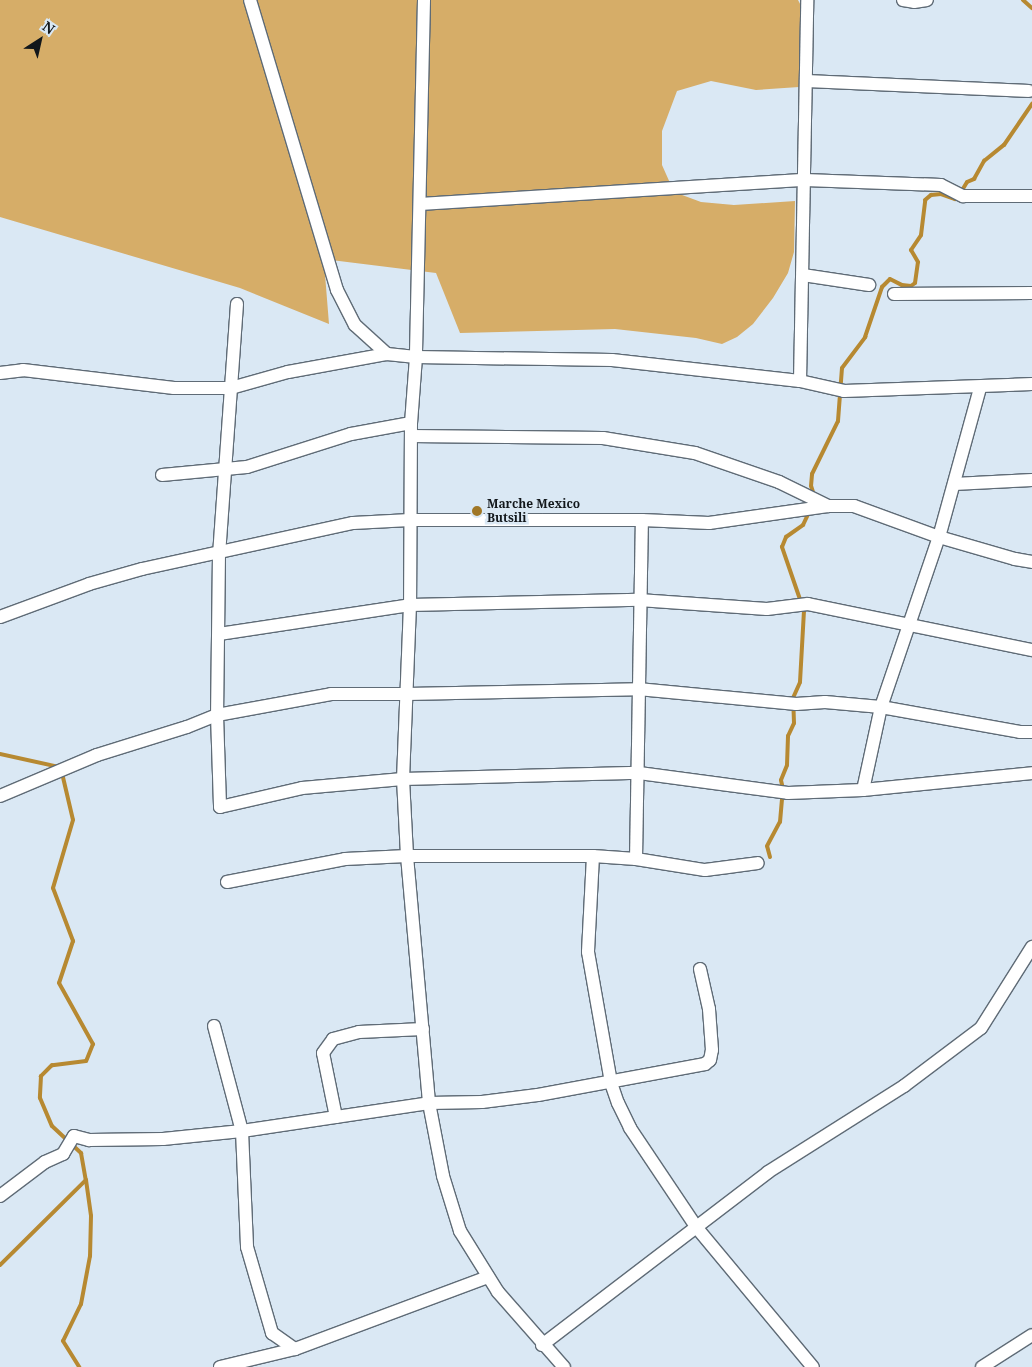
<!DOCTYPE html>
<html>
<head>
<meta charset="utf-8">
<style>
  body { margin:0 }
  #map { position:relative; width:1032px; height:1367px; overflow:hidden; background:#dae8f4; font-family:"Noto Serif",serif }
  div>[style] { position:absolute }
  .green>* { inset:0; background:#d6ad68 }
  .stream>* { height:4px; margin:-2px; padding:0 2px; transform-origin:2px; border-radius:2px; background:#b78931 }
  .roads { filter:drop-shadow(1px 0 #5f6b76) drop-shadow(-1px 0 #5f6b76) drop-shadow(0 1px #5f6b76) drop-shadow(0 -1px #5f6b76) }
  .minor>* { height:12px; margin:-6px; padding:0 6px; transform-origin:6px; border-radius:6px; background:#fff }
  .dots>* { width:14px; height:14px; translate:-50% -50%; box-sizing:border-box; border:2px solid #dae8f4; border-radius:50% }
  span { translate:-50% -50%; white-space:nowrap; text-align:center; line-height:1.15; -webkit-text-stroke:5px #dae8f4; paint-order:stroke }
  .poi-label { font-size:12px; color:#12171b; font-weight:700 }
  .left { translate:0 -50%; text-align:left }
  .north { position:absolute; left:15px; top:15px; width:50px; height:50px; -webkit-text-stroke:4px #dae8f4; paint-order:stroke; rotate:35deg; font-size:14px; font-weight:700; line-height:20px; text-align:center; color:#12171b }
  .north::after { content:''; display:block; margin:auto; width:18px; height:22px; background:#12171b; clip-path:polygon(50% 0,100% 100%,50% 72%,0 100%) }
</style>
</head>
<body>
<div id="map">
  <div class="green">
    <i style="clip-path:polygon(0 0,798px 0,807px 17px,800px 50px,799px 87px,756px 90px,711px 81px,677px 91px,662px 131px,662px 165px,674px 192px,701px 202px,734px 205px,795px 201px,794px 252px,788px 273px,773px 298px,753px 324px,737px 337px,722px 344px,696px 338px,615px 329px,460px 333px,436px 273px,331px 260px,324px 262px,329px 324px,240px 288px,0 217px)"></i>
  </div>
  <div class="stream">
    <i style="left:1023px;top:0;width:12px;rotate:42deg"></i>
    <i style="left:814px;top:495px;width:9px;rotate:-108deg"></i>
    <i style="left:811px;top:486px;width:12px;rotate:-85deg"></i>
    <i style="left:812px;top:474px;width:59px;rotate:-63.9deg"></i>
    <i style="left:838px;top:421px;width:53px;rotate:-85.7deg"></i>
    <i style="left:842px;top:368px;width:39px;rotate:-53deg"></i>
    <i style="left:865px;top:337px;width:53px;rotate:-71.2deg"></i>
    <i style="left:882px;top:287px;width:11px;rotate:-45deg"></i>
    <i style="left:890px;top:279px;width:13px;rotate:27deg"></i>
    <i style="left:902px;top:285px;width:9px;rotate:6deg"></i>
    <i style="left:911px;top:286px;width:5px;rotate:-37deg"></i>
    <i style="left:915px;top:283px;width:21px;rotate:-82deg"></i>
    <i style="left:918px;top:262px;width:14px;rotate:-120deg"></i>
    <i style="left:911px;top:250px;width:18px;rotate:-56deg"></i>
    <i style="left:921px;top:235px;width:35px;rotate:-83deg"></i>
    <i style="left:925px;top:200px;width:8px;rotate:-40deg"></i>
    <i style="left:931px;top:195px;width:10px;rotate:-6deg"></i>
    <i style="left:941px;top:194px;width:15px;rotate:20deg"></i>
    <i style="left:955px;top:199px;width:4px;rotate:-34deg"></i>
    <i style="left:958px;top:197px;width:17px;rotate:-59deg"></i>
    <i style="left:967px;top:182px;width:8px;rotate:-23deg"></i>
    <i style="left:974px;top:179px;width:21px;rotate:-61deg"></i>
    <i style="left:984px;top:161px;width:26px;rotate:-39deg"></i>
    <i style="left:1004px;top:145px;width:50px;rotate:-55.7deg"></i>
    <i style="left:0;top:754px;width:60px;rotate:12.4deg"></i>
    <i style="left:62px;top:773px;width:48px;rotate:76.8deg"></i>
    <i style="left:73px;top:820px;width:71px;rotate:106.4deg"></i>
    <i style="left:53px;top:888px;width:57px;rotate:69.3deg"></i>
    <i style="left:73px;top:941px;width:44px;rotate:108.4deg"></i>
    <i style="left:59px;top:983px;width:70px;rotate:60.9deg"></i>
    <i style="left:93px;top:1044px;width:18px;rotate:112deg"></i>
    <i style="left:86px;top:1061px;width:34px;rotate:173deg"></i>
    <i style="left:52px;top:1065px;width:16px;rotate:135deg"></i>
    <i style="left:41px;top:1076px;width:22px;rotate:93deg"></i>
    <i style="left:40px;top:1098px;width:30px;rotate:67deg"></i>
    <i style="left:52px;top:1126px;width:40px;rotate:43deg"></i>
    <i style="left:81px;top:1153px;width:27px;rotate:80deg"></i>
    <i style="left:86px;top:1180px;width:36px;rotate:82deg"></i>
    <i style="left:91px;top:1216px;width:40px;rotate:91.4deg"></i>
    <i style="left:90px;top:1256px;width:49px;rotate:100.6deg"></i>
    <i style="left:81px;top:1304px;width:41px;rotate:115.9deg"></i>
    <i style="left:63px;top:1341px;width:31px;rotate:58deg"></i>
    <i style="left:770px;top:857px;width:11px;rotate:-105deg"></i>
    <i style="left:767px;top:846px;width:27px;rotate:-62deg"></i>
    <i style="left:780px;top:822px;width:33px;rotate:-85deg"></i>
    <i style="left:783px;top:789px;width:9px;rotate:-103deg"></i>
    <i style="left:781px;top:780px;width:16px;rotate:-68deg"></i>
    <i style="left:787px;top:765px;width:29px;rotate:-88deg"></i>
    <i style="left:788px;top:736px;width:14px;rotate:-65deg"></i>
    <i style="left:794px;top:723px;width:25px;rotate:-92deg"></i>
    <i style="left:793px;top:698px;width:17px;rotate:-66deg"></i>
    <i style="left:800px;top:682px;width:71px;rotate:-86.8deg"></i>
    <i style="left:804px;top:611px;width:68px;rotate:-109deg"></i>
    <i style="left:782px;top:547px;width:11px;rotate:-68deg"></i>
    <i style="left:786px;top:537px;width:21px;rotate:-35deg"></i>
    <i style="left:803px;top:525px;width:14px;rotate:-65deg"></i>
    <i style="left:0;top:1265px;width:121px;rotate:-44.7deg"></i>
  </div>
  <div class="roads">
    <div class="minor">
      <i style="left:250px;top:0;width:303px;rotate:73.3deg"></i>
      <i style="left:337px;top:290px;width:39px;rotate:63deg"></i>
      <i style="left:355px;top:325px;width:43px;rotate:42.2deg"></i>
      <i style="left:424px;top:0;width:357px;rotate:91.3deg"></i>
      <i style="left:416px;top:357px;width:66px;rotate:94.3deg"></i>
      <i style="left:411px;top:423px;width:182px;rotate:90.3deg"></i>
      <i style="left:410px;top:605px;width:174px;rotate:92.3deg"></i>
      <i style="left:403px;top:779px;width:77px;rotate:87deg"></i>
      <i style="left:407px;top:856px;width:248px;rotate:84.9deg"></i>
      <i style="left:429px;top:1103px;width:74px;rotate:79.1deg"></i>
      <i style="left:443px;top:1176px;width:58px;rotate:72.8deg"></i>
      <i style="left:460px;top:1231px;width:72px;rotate:58.1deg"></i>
      <i style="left:498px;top:1292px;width:100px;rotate:48.7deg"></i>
      <i style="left:903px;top:0;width:11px;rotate:10deg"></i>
      <i style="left:914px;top:2px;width:13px;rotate:-9deg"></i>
      <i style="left:807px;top:81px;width:222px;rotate:2.6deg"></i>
      <i style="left:420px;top:204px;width:386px;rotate:-3.6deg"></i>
      <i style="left:805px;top:180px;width:136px;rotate:2.1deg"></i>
      <i style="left:941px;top:185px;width:25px;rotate:27deg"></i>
      <i style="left:963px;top:196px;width:69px"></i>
      <i style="left:803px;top:275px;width:67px;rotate:8.6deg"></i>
      <i style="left:894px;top:294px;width:138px;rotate:-0.4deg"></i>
      <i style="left:237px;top:304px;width:251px;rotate:94.1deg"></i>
      <i style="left:219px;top:554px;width:161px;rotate:90.7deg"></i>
      <i style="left:217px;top:715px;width:92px;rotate:88.1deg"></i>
      <i style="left:220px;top:807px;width:84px;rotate:-13deg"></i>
      <i style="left:302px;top:788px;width:101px;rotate:-5.1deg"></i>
      <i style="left:403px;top:779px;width:236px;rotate:-1.5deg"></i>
      <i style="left:639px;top:773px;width:150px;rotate:7.6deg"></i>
      <i style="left:788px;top:793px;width:75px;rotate:-2.3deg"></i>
      <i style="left:863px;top:790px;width:170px;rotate:-5.7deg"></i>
      <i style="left:0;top:373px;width:23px;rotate:-7deg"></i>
      <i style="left:23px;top:370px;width:152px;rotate:6.8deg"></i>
      <i style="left:174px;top:388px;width:57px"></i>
      <i style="left:231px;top:388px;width:59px;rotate:-15.7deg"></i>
      <i style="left:288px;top:372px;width:101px;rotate:-10.3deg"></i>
      <i style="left:387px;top:354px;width:29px;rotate:6deg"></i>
      <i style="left:416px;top:357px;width:196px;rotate:0.9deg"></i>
      <i style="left:612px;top:360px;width:189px;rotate:6.4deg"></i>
      <i style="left:800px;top:381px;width:45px;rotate:12.8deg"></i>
      <i style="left:844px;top:391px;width:188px;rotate:-2.1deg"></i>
      <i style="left:800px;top:381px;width:381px;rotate:-88.9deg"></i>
      <i style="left:411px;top:436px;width:192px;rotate:0.6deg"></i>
      <i style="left:603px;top:438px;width:93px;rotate:9.3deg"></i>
      <i style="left:695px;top:453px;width:89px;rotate:19deg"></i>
      <i style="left:779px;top:482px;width:55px;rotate:26.1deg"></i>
      <i style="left:828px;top:506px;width:26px"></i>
      <i style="left:854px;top:506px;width:90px;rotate:20deg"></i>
      <i style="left:939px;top:537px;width:79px;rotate:16.1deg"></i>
      <i style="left:1015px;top:559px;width:17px;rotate:10deg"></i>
      <i style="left:162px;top:475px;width:85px;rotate:-5.4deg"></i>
      <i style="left:247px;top:467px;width:109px;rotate:-17.6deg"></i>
      <i style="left:351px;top:434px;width:61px;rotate:-10.4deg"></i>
      <i style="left:954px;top:484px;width:78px;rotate:-2.9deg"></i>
      <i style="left:0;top:617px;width:95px;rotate:-20.3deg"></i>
      <i style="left:89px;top:584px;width:55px;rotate:-15.8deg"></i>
      <i style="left:142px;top:569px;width:216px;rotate:-12.3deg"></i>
      <i style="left:353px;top:523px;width:57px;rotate:-3deg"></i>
      <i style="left:410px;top:520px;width:232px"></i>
      <i style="left:642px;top:520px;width:67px;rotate:2.6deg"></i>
      <i style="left:709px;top:523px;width:120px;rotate:-8.1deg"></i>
      <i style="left:219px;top:634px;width:193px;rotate:-8.6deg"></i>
      <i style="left:410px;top:605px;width:229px;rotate:-1.3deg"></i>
      <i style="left:639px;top:600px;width:128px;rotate:4deg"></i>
      <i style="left:767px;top:609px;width:41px;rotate:-7deg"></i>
      <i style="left:808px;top:604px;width:229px;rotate:11.6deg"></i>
      <i style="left:863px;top:790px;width:85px;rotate:-77.8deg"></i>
      <i style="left:881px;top:707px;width:180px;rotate:-71.2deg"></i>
      <i style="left:939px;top:537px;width:155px;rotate:-74.6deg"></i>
      <i style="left:0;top:796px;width:105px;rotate:-22.9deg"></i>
      <i style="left:97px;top:755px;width:94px;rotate:-17.3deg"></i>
      <i style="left:187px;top:727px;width:32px;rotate:-22deg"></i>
      <i style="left:217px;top:715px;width:116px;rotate:-10.4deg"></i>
      <i style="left:331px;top:694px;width:76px"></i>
      <i style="left:407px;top:694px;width:231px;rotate:-1.2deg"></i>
      <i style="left:638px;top:689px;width:159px;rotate:5.4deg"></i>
      <i style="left:796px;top:704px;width:29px;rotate:-4deg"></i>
      <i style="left:825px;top:702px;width:56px;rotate:5.1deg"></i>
      <i style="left:881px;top:707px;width:141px;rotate:10.2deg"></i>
      <i style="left:1020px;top:732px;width:12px"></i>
      <i style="left:593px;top:856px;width:96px;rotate:93deg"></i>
      <i style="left:588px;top:952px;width:133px;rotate:80deg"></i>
      <i style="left:611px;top:1083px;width:21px;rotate:71deg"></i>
      <i style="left:618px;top:1103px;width:28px;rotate:64deg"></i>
      <i style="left:630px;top:1128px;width:120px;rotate:56.2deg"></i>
      <i style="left:697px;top:1228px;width:181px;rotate:50.2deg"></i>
      <i style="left:636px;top:859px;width:339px;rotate:-89deg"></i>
      <i style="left:227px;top:882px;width:120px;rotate:-11deg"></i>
      <i style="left:345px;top:859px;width:62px;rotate:-2.8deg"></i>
      <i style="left:407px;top:856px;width:186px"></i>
      <i style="left:593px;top:856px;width:43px;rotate:4deg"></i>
      <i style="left:636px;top:859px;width:70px;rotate:9.1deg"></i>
      <i style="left:705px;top:870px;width:53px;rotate:-7.5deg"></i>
      <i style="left:214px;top:1026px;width:109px;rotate:75.1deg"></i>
      <i style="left:242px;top:1131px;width:116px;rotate:87.5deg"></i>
      <i style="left:247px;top:1247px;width:90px;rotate:73.8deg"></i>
      <i style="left:272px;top:1333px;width:28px;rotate:35deg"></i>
      <i style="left:336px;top:1117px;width:65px;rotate:-101.5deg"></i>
      <i style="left:323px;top:1053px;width:17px;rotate:-54deg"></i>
      <i style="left:333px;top:1039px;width:27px;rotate:-15deg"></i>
      <i style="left:359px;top:1032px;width:64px;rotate:-2.7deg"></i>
      <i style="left:0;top:1196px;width:56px;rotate:-37.1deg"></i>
      <i style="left:45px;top:1162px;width:20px;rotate:-24deg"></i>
      <i style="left:63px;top:1154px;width:21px;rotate:-59deg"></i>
      <i style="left:74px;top:1136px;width:16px;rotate:15deg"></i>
      <i style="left:89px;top:1140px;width:74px;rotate:-0.8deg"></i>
      <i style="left:163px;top:1139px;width:79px;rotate:-5.8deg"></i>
      <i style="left:242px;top:1131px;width:189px;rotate:-8.5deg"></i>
      <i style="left:429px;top:1103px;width:53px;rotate:-1.1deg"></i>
      <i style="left:482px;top:1102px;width:56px;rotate:-7.1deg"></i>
      <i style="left:538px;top:1095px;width:170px;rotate:-10.5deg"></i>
      <i style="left:705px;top:1064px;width:6px;rotate:-39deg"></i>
      <i style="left:710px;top:1060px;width:10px;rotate:-79deg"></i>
      <i style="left:712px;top:1050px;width:41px;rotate:-94.2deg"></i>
      <i style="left:709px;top:1009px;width:41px;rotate:-102.7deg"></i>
      <i style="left:542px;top:1345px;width:285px;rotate:-37.4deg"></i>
      <i style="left:768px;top:1172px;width:161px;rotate:-32.3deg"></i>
      <i style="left:904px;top:1086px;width:96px;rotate:-37deg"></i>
      <i style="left:981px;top:1028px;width:96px;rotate:-57.8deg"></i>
      <i style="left:220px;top:1367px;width:77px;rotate:-13.5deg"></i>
      <i style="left:295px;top:1349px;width:206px;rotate:-20.5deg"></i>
      <i style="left:982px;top:1367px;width:59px;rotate:-32.6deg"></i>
    </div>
  </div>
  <div class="dots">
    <i style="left:477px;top:511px;background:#a07726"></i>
  </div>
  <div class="poi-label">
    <span class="left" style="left:487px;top:511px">Marche Mexico<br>Butsili</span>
  </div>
  <div class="north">N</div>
</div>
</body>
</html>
